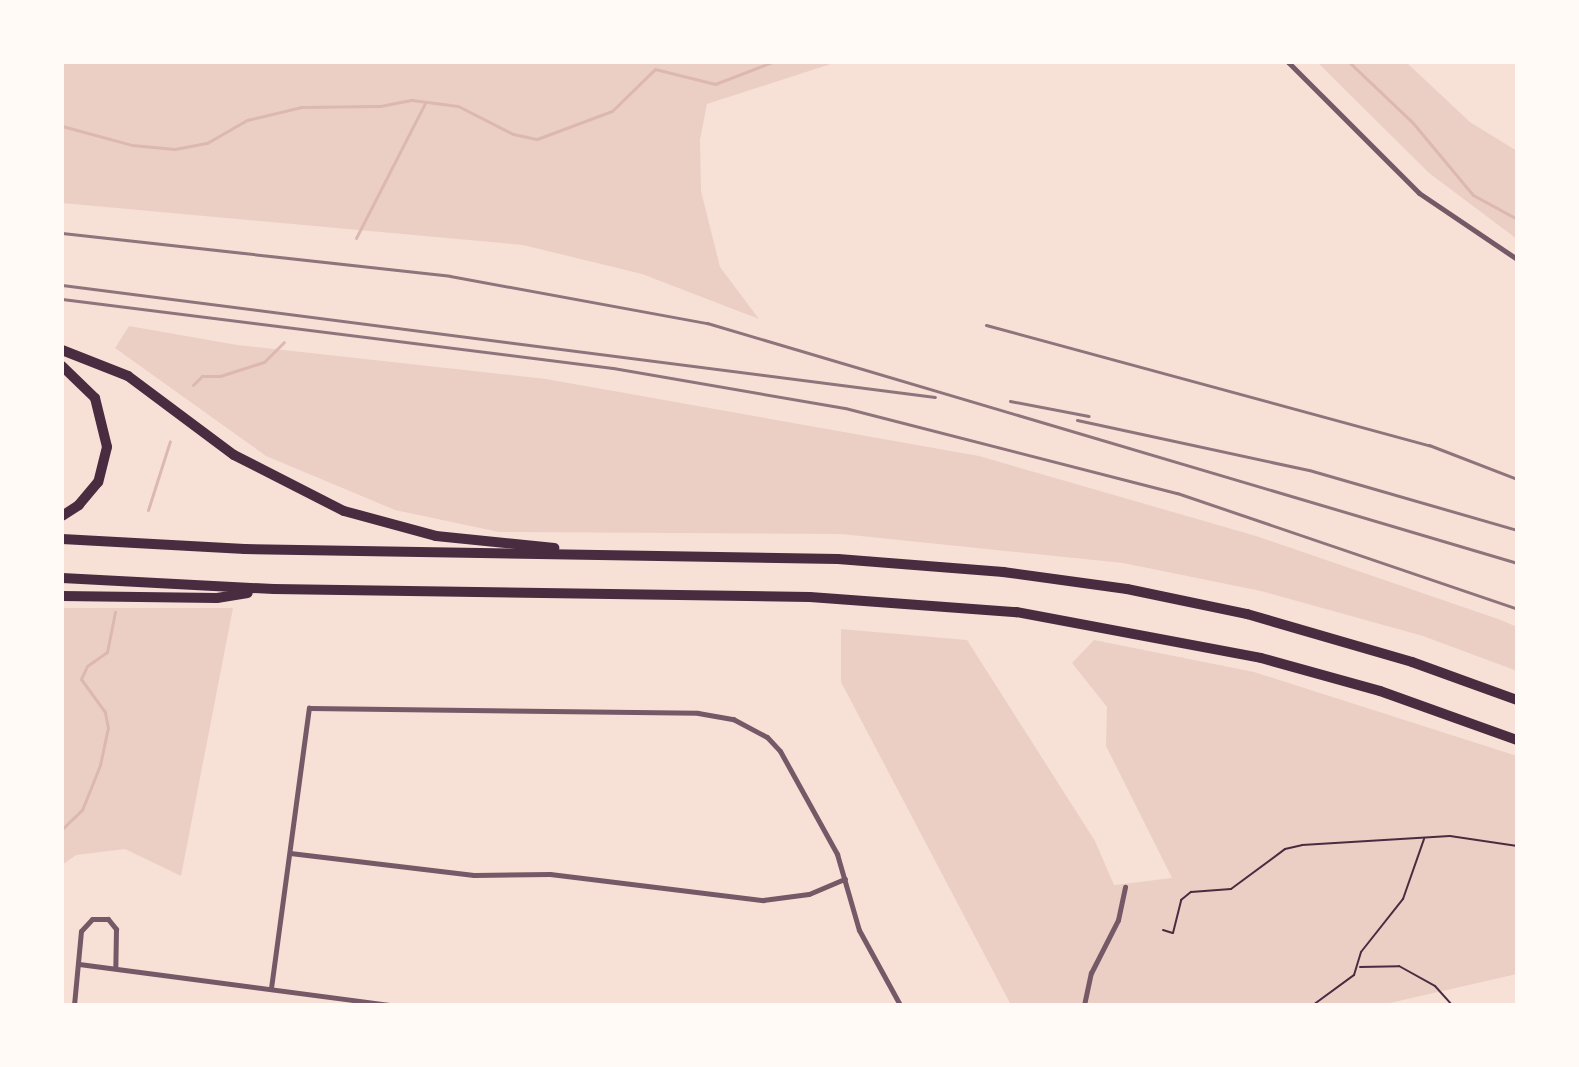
<!DOCTYPE html>
<html>
<head>
<meta charset="utf-8">
<style>
  body { margin:0 }
  #map { position:relative; width:1579px; height:1067px; overflow:hidden; background:#f7e1d7; font-family:"Space Grotesk",sans-serif }
  div>[style] { position:absolute }
  .green>* { inset:0; background:#ebcfc5 }
  .stream>* { height:3px; margin:-1.5px; padding:0 1.5px; transform-origin:1.5px; border-radius:1.5px; background:#dcb8b0 }
  .path>* { height:2px; margin:-1px; padding:0 1px; transform-origin:1px; border-radius:1px; background:#4a2c40 }
  .minor>* { height:5px; margin:-2.5px; padding:0 2.5px; transform-origin:2.5px; border-radius:2.5px; background:#755966 }
  .motorway>* { height:10px; margin:-5px; padding:0 5px; transform-origin:5px; border-radius:5px; background:#4a2c40 }
  .rail>* { height:3px; margin:-1.5px; padding:0 1.5px; transform-origin:1.5px; border-radius:1.5px; background:#8f747c }
  span { translate:-50% -50%; white-space:nowrap; text-align:center; line-height:1.15; -webkit-text-stroke:7px #fffaf5; paint-order:stroke }
  .frame { position:absolute; inset:0; border:64px solid #fffaf5; pointer-events:none }
</style>
</head>
<body>
<div id="map">
  <div class="green">
    <i style="clip-path:polygon(62px 62px,837px 62px,707px 104px,700px 140px,701px 191px,720px 267px,759px 319px,642px 274px,523px 245px,62px 203px)"></i>
    <i style="clip-path:polygon(1317px 62px,1406px 62px,1470px 122px,1517px 151px,1517px 239px,1429px 173px)"></i>
    <i style="clip-path:polygon(129px 326px,237px 345px,546px 379px,979px 456px,1256px 536px,1501px 620px,1517px 627px,1517px 671px,1423px 636px,1261px 591px,1123px 563px,841px 534px,499px 532px,395px 510px,266px 456px,115px 348px)"></i>
    <i style="clip-path:polygon(62px 608px,233px 608px,181px 876px,125px 849px,76px 855px,62px 865px)"></i>
    <i style="clip-path:polygon(841px 629px,967px 640px,1095px 841px,1114px 885px,1172px 878px,1106px 746px,1107px 707px,1072px 663px,1094px 640px,1254px 672px,1517px 756px,1517px 974px,1381px 1005px,1011px 1005px,841px 682px)"></i>
  </div>
  <div class="stream">
    <i style="left:1349px;top:62px;width:88px;rotate:43.6deg"></i>
    <i style="left:1413px;top:123px;width:94px;rotate:50.2deg"></i>
    <i style="left:1473px;top:195px;width:50px;rotate:28.6deg"></i>
    <i style="left:62px;top:126px;width:73px;rotate:15.2deg"></i>
    <i style="left:132px;top:145px;width:43px;rotate:5.3deg"></i>
    <i style="left:175px;top:149px;width:33px;rotate:-11deg"></i>
    <i style="left:207px;top:143px;width:46px;rotate:-29.9deg"></i>
    <i style="left:247px;top:120px;width:56px;rotate:-13.5deg"></i>
    <i style="left:301px;top:107px;width:79px;rotate:-0.7deg"></i>
    <i style="left:380px;top:106px;width:33px;rotate:-11deg"></i>
    <i style="left:412px;top:100px;width:46px;rotate:7.4deg"></i>
    <i style="left:458px;top:106px;width:62px;rotate:27deg"></i>
    <i style="left:513px;top:134px;width:25px;rotate:12deg"></i>
    <i style="left:537px;top:139px;width:80px;rotate:-20.5deg"></i>
    <i style="left:612px;top:111px;width:60px;rotate:-44.3deg"></i>
    <i style="left:655px;top:69px;width:62px;rotate:14deg"></i>
    <i style="left:715px;top:84px;width:61px;rotate:-21.1deg"></i>
    <i style="left:356px;top:238px;width:152px;rotate:-62.9deg"></i>
    <i style="left:193px;top:385px;width:13px;rotate:-45deg"></i>
    <i style="left:202px;top:376px;width:18px"></i>
    <i style="left:220px;top:376px;width:46px;rotate:-17.7deg"></i>
    <i style="left:264px;top:362px;width:28px;rotate:-45deg"></i>
    <i style="left:148px;top:510px;width:72px;rotate:-72.3deg"></i>
    <i style="left:62px;top:829px;width:28px;rotate:-44deg"></i>
    <i style="left:82px;top:810px;width:48px;rotate:-68.2deg"></i>
    <i style="left:100px;top:765px;width:38px;rotate:-78deg"></i>
    <i style="left:108px;top:728px;width:16px;rotate:-101deg"></i>
    <i style="left:105px;top:712px;width:41px;rotate:-126deg"></i>
    <i style="left:81px;top:679px;width:14px;rotate:-65deg"></i>
    <i style="left:87px;top:666px;width:24px;rotate:-35deg"></i>
    <i style="left:107px;top:652px;width:41px;rotate:-78.7deg"></i>
  </div>
  <div class="path">
    <i style="left:1163px;top:930px;width:10px;rotate:17deg"></i>
    <i style="left:1173px;top:933px;width:34px;rotate:-76deg"></i>
    <i style="left:1181px;top:900px;width:13px;rotate:-39deg"></i>
    <i style="left:1191px;top:892px;width:40px;rotate:-4.3deg"></i>
    <i style="left:1231px;top:889px;width:67px;rotate:-36.5deg"></i>
    <i style="left:1285px;top:849px;width:17px;rotate:-13deg"></i>
    <i style="left:1302px;top:845px;width:148px;rotate:-3.5deg"></i>
    <i style="left:1450px;top:836px;width:68px;rotate:8.5deg"></i>
    <i style="left:1360px;top:967px;width:39px;rotate:-1deg"></i>
    <i style="left:1399px;top:966px;width:41px;rotate:29.1deg"></i>
    <i style="left:1435px;top:986px;width:25px;rotate:48deg"></i>
    <i style="left:1313px;top:1005px;width:51px;rotate:-36.2deg"></i>
    <i style="left:1354px;top:975px;width:24px;rotate:-73deg"></i>
    <i style="left:1361px;top:952px;width:68px;rotate:-51.6deg"></i>
    <i style="left:1403px;top:899px;width:64px;rotate:-70.7deg"></i>
  </div>
  <div class="minor">
    <i style="left:1288px;top:62px;width:185px;rotate:45deg"></i>
    <i style="left:1419px;top:193px;width:118px;rotate:34deg"></i>
    <i style="left:290px;top:853px;width:185px;rotate:6.8deg"></i>
    <i style="left:474px;top:875px;width:76px;rotate:-0.8deg"></i>
    <i style="left:550px;top:874px;width:215px;rotate:7deg"></i>
    <i style="left:763px;top:900px;width:46px;rotate:-7.4deg"></i>
    <i style="left:809px;top:894px;width:39px;rotate:-23deg"></i>
    <i style="left:79px;top:964px;width:313px;rotate:7.5deg"></i>
    <i style="left:271px;top:988px;width:283px;rotate:-82.3deg"></i>
    <i style="left:309px;top:708px;width:389px;rotate:0.7deg"></i>
    <i style="left:698px;top:713px;width:36px;rotate:10deg"></i>
    <i style="left:733px;top:719px;width:38px;rotate:28deg"></i>
    <i style="left:767px;top:737px;width:19px;rotate:47deg"></i>
    <i style="left:780px;top:751px;width:118px;rotate:61deg"></i>
    <i style="left:837px;top:854px;width:79px;rotate:73.9deg"></i>
    <i style="left:859px;top:930px;width:85px;rotate:61.3deg"></i>
    <i style="left:74px;top:1005px;width:74px;rotate:-84.6deg"></i>
    <i style="left:81px;top:931px;width:16px;rotate:-47deg"></i>
    <i style="left:92px;top:919px;width:16px"></i>
    <i style="left:108px;top:919px;width:13px;rotate:51deg"></i>
    <i style="left:116px;top:929px;width:39px;rotate:91deg"></i>
    <i style="left:1084px;top:1005px;width:33px;rotate:-78deg"></i>
    <i style="left:1091px;top:973px;width:59px;rotate:-63deg"></i>
    <i style="left:1118px;top:920px;width:34px;rotate:-78deg"></i>
  </div>
  <div class="motorway">
    <i style="left:62px;top:350px;width:71px;rotate:21.5deg"></i>
    <i style="left:128px;top:376px;width:132px;rotate:36.7deg"></i>
    <i style="left:234px;top:455px;width:123px;rotate:27deg"></i>
    <i style="left:344px;top:511px;width:95px;rotate:15.2deg"></i>
    <i style="left:436px;top:536px;width:119px;rotate:5.8deg"></i>
    <i style="left:62px;top:366px;width:46px;rotate:44.1deg"></i>
    <i style="left:95px;top:398px;width:50px;rotate:76.2deg"></i>
    <i style="left:107px;top:447px;width:36px;rotate:104deg"></i>
    <i style="left:98px;top:482px;width:30px;rotate:130deg"></i>
    <i style="left:79px;top:505px;width:20px;rotate:147deg"></i>
    <i style="left:62px;top:539px;width:183px;rotate:3.1deg"></i>
    <i style="left:245px;top:549px;width:593px;rotate:0.97deg"></i>
    <i style="left:838px;top:559px;width:166px;rotate:4.5deg"></i>
    <i style="left:1003px;top:572px;width:125px;rotate:7.8deg"></i>
    <i style="left:1127px;top:589px;width:123px;rotate:11.8deg"></i>
    <i style="left:1247px;top:614px;width:172px;rotate:16.2deg"></i>
    <i style="left:1412px;top:662px;width:112px;rotate:19.9deg"></i>
    <i style="left:62px;top:578px;width:212px;rotate:3deg"></i>
    <i style="left:274px;top:589px;width:536px;rotate:0.86deg"></i>
    <i style="left:810px;top:597px;width:207px;rotate:4.2deg"></i>
    <i style="left:1016px;top:612px;width:249px;rotate:10.6deg"></i>
    <i style="left:1261px;top:658px;width:123px;rotate:15.5deg"></i>
    <i style="left:1380px;top:691px;width:145px;rotate:19.7deg"></i>
    <i style="left:62px;top:596px;width:155px;rotate:0.7deg"></i>
    <i style="left:217px;top:598px;width:31px;rotate:-9deg"></i>
  </div>
  <div class="rail">
    <i style="left:62px;top:233px;width:390px;rotate:6.3deg"></i>
    <i style="left:450px;top:276px;width:261px;rotate:10.4deg"></i>
    <i style="left:707px;top:323px;width:845px;rotate:16.5deg"></i>
    <i style="left:62px;top:285px;width:880px;rotate:7.31deg"></i>
    <i style="left:62px;top:299px;width:555px;rotate:7.14deg"></i>
    <i style="left:613px;top:368px;width:235px;rotate:9.8deg"></i>
    <i style="left:845px;top:408px;width:343px;rotate:14.4deg"></i>
    <i style="left:1177px;top:493px;width:359px;rotate:18.8deg"></i>
    <i style="left:986px;top:325px;width:459px;rotate:15.2deg"></i>
    <i style="left:1429px;top:445px;width:94px;rotate:21.1deg"></i>
    <i style="left:1010px;top:401px;width:80px;rotate:10.8deg"></i>
    <i style="left:1077px;top:420px;width:237px;rotate:12.2deg"></i>
    <i style="left:1309px;top:470px;width:216px;rotate:16.1deg"></i>
  </div>
  <div class="frame"></div>
</div>
</body>
</html>
